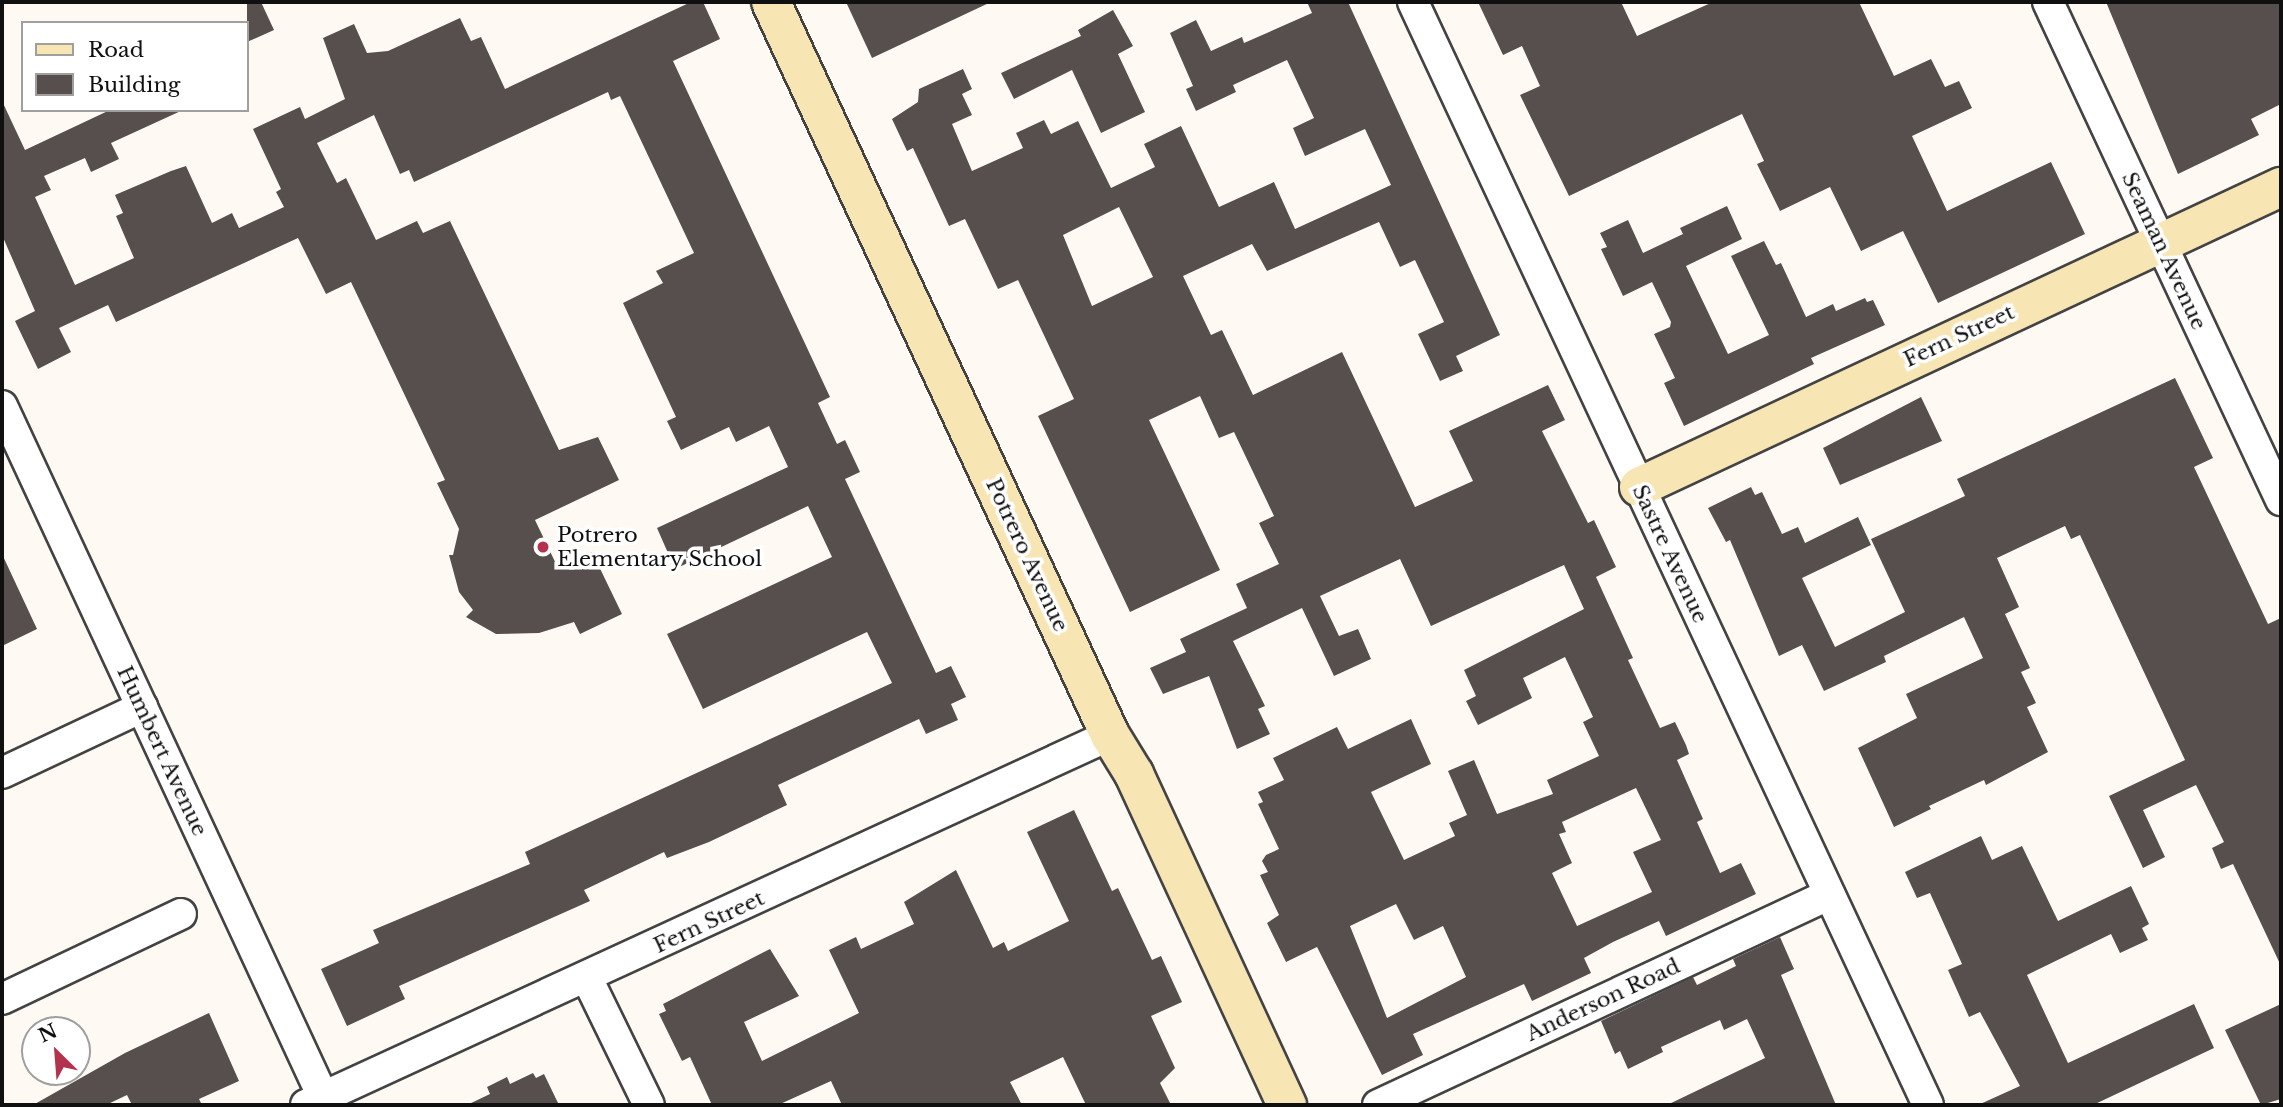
<!DOCTYPE html>
<html>
<head>
<meta charset="utf-8">
<style>
  body { margin:0 }
  #map { position:relative; width:2283px; height:1107px; overflow:hidden; background:#fefaf3; font-family:"Libre Baskerville",serif }
  div>[style] { position:absolute }
  .building>* { inset:0; background:#574f4d }
  .roads { filter:drop-shadow(2px 0 #434343) drop-shadow(-2px 0 #434343) drop-shadow(0 2px #434343) drop-shadow(0 -2px #434343) }
  .street>* { height:30px; margin:-15px; padding:0 15px; transform-origin:15px; border-radius:15px; background:#fff }
  .secondary>* { height:38px; margin:-19px; padding:0 19px; transform-origin:19px; border-radius:19px; background:#f8e5b4 }
  .dots>* { width:19px; height:19px; translate:-50% -50%; box-sizing:border-box; border:4px solid #fff; border-radius:50% }
  span { translate:-50% -50%; white-space:nowrap; text-align:center; line-height:1.15; -webkit-text-stroke:7px #fff; paint-order:stroke }
  .street-label { font-size:21px; color:#101010 }
  .poi-label { font-size:21px; color:#101010 }
  .left { translate:0 -50%; text-align:left }
  .frame { position:absolute; inset:0; border:4px solid #101010; pointer-events:none }
  .legend { position:absolute; left:21px; top:21px; width:228px; height:91px; box-sizing:border-box; background:#fff; border:2px solid #9f9f9f; margin:0; padding:9px 12px; list-style:none; font-size:21px; color:#101010 }
  .legend li { display:flex; align-items:center; gap:14px; height:35px }
  .legend b { width:35px; border:2px solid #9f9f9f }
  .north { position:absolute; left:21px; top:1016px; width:70px; height:70px; box-sizing:border-box; background:#fff; border:2px solid #9f9f9f; border-radius:50%; rotate:335deg; font-size:19px; font-weight:700; line-height:28px; text-align:center; color:#101010 }
  .north::after { content:''; display:block; margin:auto; width:24px; height:32px; background:#b5324e; clip-path:polygon(50% 0,100% 100%,50% 72%,0 100%) }
</style>
</head>
<body>
<div id="map">
  <div class="building">
    <i style="clip-path:polygon(247px 2px,261px 2px,274px 30px,247px 42px)"></i>
    <i style="clip-path:polygon(691px 2px,703px 2px,720px 39px,673px 61px,830px 397px,818px 403px,837px 444px,845px 440px,860px 472px,845px 479px,936px 673px,951px 666px,966px 697px,951px 704px,958px 720px,926px 734px,919px 719px,778px 785px,787px 805px,709px 842px,667px 858px,664px 852px,584px 890px,590px 901px,399px 986px,405px 999px,347px 1026px,321px 969px,379px 943px,373px 930px,530px 864px,525px 852px,892px 683px,867px 632px,703px 709px,667px 634px,832px 557px,808px 506px,675px 569px,657px 528px,788px 467px,769px 426px,736px 442px,729px 427px,681px 450px,667px 421px,676px 417px,623px 303px,663px 283px,656px 271px,694px 253px,620px 96px,611px 100px,608px 92px,414px 182px,409px 170px,400px 174px,374px 115px,317px 143px,337px 183px,346px 178px,376px 240px,417px 221px,423px 233px,450px 221px,559px 450px,598px 437px,619px 480px,535px 520px,558px 568px,592px 552px,622px 614px,580px 634px,574px 622px,539px 633px,496px 634px,466px 617px,473px 610px,459px 592px,449px 555px,453px 555px,459px 529px,437px 483px,445px 480px,351px 282px,326px 294px,298px 238px,116px 322px,108px 305px,59px 328px,71px 352px,38px 369px,15px 321px,35px 311px,2px 235px,2px 101px,25px 150px,110px 110px,183px 110px,111px 143px,119px 159px,91px 172px,85px 158px,44px 176px,51px 190px,35px 197px,75px 285px,134px 258px,116px 216px,123px 213px,115px 195px,171px 171px,186px 166px,212px 223px,232px 213px,239px 228px,284px 207px,276px 192px,281px 189px,253px 129px,300px 107px,305px 119px,345px 99px,323px 38px,354px 24px,367px 53px,388px 51px,460px 18px,471px 41px,481px 37px,505px 89px)"></i>
    <i style="clip-path:polygon(846px 2px,991px 2px,872px 58px)"></i>
    <i style="clip-path:polygon(evenodd,1307px 2px,1348px 2px,1500px 335px,1456px 356px,1463px 371px,1440px 381px,1418px 334px,1444px 322px,1415px 260px,1400px 267px,1379px 222px,1267px 271px,1252px 244px,1183px 276px,1211px 335px,1222px 330px,1253px 395px,1342px 352px,1415px 507px,1473px 481px,1449px 431px,1548px 385px,1565px 420px,1542px 431px,1588px 523px,1594px 520px,1616px 567px,1596px 577px,1633px 658px,1628px 660px,1660px 728px,1675px 722px,1686px 745px,1689px 754px,1677px 760px,1703px 819px,1697px 822px,1720px 873px,1741px 863px,1756px 894px,1666px 936px,1659px 921px,1613px 942px,1584px 958px,1591px 973px,1532px 1001px,1524px 984px,1413px 1034px,1423px 1055px,1382px 1075px,1317px 947px,1286px 962px,1267px 923px,1279px 915px,1260px 875px,1268px 872px,1262px 861px,1266px 855px,1279px 849px,1258px 804px,1263px 802px,1258px 792px,1284px 780px,1273px 758px,1337px 727px,1348px 749px,1411px 719px,1431px 764px,1371px 792px,1404px 860px,1455px 836px,1449px 823px,1467px 815px,1448px 771px,1474px 760px,1497px 814px,1553px 794px,1547px 780px,1599px 756px,1583px 722px,1593px 717px,1565px 657px,1523px 678px,1532px 698px,1478px 725px,1466px 701px,1476px 696px,1464px 670px,1584px 609px,1564px 565px,1431px 626px,1400px 559px,1320px 596px,1339px 636px,1358px 629px,1371px 659px,1334px 676px,1302px 608px,1233px 641px,1265px 706px,1258px 709px,1270px 734px,1237px 749px,1209px 676px,1163px 694px,1150px 668px,1186px 652px,1180px 639px,1247px 608px,1236px 584px,1279px 564px,1259px 523px,1274px 516px,1234px 432px,1219px 438px,1200px 396px,1149px 420px,1220px 570px,1130px 612px,1038px 416px,1074px 399px,1018px 280px,998px 289px,965px 219px,949px 226px,913px 148px,907px 151px,892px 119px,918px 102px,919px 89px,963px 69px,972px 89px,962px 94px,972px 115px,952px 124px,972px 171px,1023px 148px,1016px 133px,1044px 120px,1051px 134px,1078px 121px,1111px 188px,1155px 167px,1144px 144px,1181px 126px,1219px 207px,1274px 182px,1295px 229px,1391px 185px,1365px 129px,1305px 156px,1293px 128px,1314px 118px,1287px 60px,1233px 85px,1236px 92px,1196px 111px,1186px 89px,1193px 86px,1170px 33px,1196px 20px,1211px 51px,1242px 37px,1244px 43px,1312px 13px,1307px 2px,1119px 207px,1153px 277px,1092px 306px,1063px 235px,1119px 207px,1307px 2px,1636px 788px,1661px 840px,1633px 852px,1652px 892px,1577px 926px,1552px 873px,1572px 863px,1559px 834px,1566px 832px,1562px 822px,1636px 788px,1307px 2px,1396px 904px,1414px 940px,1443px 926px,1466px 977px,1387px 1018px,1350px 926px,1396px 904px)"></i>
    <i style="clip-path:polygon(1478px 2px,1621px 2px,1637px 36px,1713px 2px,1859px 2px,1894px 76px,1931px 59px,1945px 87px,1959px 81px,1972px 108px,1912px 136px,1947px 211px,2051px 162px,2085px 234px,1938px 303px,1903px 231px,1861px 251px,1830px 187px,1780px 211px,1757px 164px,1764px 161px,1742px 114px,1569px 196px,1520px 95px,1540px 86px,1522px 46px,1503px 55px)"></i>
    <i style="clip-path:polygon(2106px 2px,2281px 2px,2281px 104px,2251px 119px,2259px 135px,2178px 174px)"></i>
    <i style="clip-path:polygon(1113px 10px,1133px 46px,1118px 54px,1145px 112px,1101px 133px,1072px 70px,1014px 99px,1001px 73px,1081px 36px,1078px 30px)"></i>
    <i style="clip-path:polygon(1727px 206px,1742px 239px,1686px 266px,1728px 354px,1769px 335px,1731px 256px,1764px 241px,1776px 265px,1781px 263px,1806px 317px,1833px 304px,1836px 311px,1865px 298px,1867px 302px,1873px 300px,1885px 325px,1811px 358px,1814px 364px,1684px 426px,1664px 383px,1675px 378px,1654px 334px,1670px 327px,1671px 322px,1652px 282px,1623px 296px,1601px 249px,1607px 247px,1600px 233px,1628px 220px,1643px 253px,1683px 234px,1680px 228px)"></i>
    <i style="clip-path:polygon(2175px 378px,2213px 458px,2194px 467px,2268px 624px,2281px 618px,2281px 966px,2233px 864px,2221px 869px,2212px 848px,2224px 842px,2196px 785px,2143px 810px,2165px 857px,2143px 868px,2109px 796px,2185px 760px,2080px 535px,2071px 539px,2065px 526px,1997px 558px,2019px 607px,2005px 614px,2030px 668px,2021px 672px,2036px 703px,2027px 707px,2048px 752px,1986px 785px,1984px 780px,1929px 806px,1931px 809px,1894px 827px,1858px 748px,1917px 718px,1906px 694px,1983px 658px,1964px 617px,1884px 656px,1886px 662px,1824px 691px,1802px 645px,1779px 656px,1730px 540px,1726px 542px,1708px 508px,1751px 487px,1755px 495px,1762px 492px,1782px 534px,1798px 527px,1805px 543px,1858px 517px,1871px 545px,1802px 578px,1835px 647px,1905px 612px,1871px 539px,1965px 496px,1957px 479px)"></i>
    <i style="clip-path:polygon(1921px 397px,1942px 441px,1840px 485px,1823px 448px)"></i>
    <i style="clip-path:polygon(2px 554px,37px 629px,2px 646px)"></i>
    <i style="clip-path:polygon(1074px 810px,1112px 891px,1118px 888px,1152px 960px,1161px 956px,1182px 1002px,1151px 1016px,1175px 1068px,1160px 1083px,1171px 1105px,1086px 1105px,1063px 1057px,1010px 1082px,1022px 1105px,842px 1105px,831px 1081px,778px 1105px,712px 1105px,690px 1057px,682px 1061px,659px 1014px,666px 1011px,663px 1004px,770px 949px,799px 996px,744px 1022px,762px 1061px,859px 1013px,829px 950px,856px 937px,861px 949px,914px 924px,904px 902px,956px 870px,993px 948px,1004px 942px,1008px 951px,1069px 921px,1027px 832px)"></i>
    <i style="clip-path:polygon(1981px 836px,1992px 860px,2022px 846px,2058px 921px,2131px 886px,2149px 924px,2142px 928px,2148px 940px,2120px 953px,2111px 934px,2027px 975px,2068px 1063px,2194px 1004px,2214px 1048px,2093px 1105px,1978px 1105px,2020px 1086px,1980px 1012px,1969px 1017px,1948px 970px,1962px 964px,1930px 893px,1917px 898px,1905px 872px)"></i>
    <i style="clip-path:polygon(1780px 937px,1794px 969px,1781px 975px,1836px 1105px,1667px 1105px,1765px 1058px,1747px 1019px,1724px 1030px,1720px 1020px,1661px 1047px,1663px 1052px,1628px 1069px,1620px 1051px,1615px 1054px,1601px 1021px,1693px 977px,1697px 985px,1736px 966px,1733px 959px)"></i>
    <i style="clip-path:polygon(2281px 1004px,2281px 1099px,2261px 1105px,2225px 1030px)"></i>
    <i style="clip-path:polygon(209px 1013px,239px 1081px,199px 1099px,202px 1105px,132px 1105px,127px 1095px,106px 1105px,33px 1105px,125px 1053px)"></i>
    <i style="clip-path:polygon(533px 1073px,536px 1078px,544px 1074px,559px 1105px,467px 1105px,490px 1094px,487px 1087px,507px 1077px,510px 1084px)"></i>
  </div>
  <div class="roads">
    <div class="street">
      <i style="left:1413px;top:2px;width:1217px;rotate:64.97deg"></i>
      <i style="left:2048px;top:2px;width:550px;rotate:64.93deg"></i>
      <i style="left:2px;top:406px;width:762px;rotate:65.08deg"></i>
      <i style="left:2px;top:773px;width:155px;rotate:-25.2deg"></i>
      <i style="left:587px;top:978px;width:141px;rotate:64deg"></i>
      <i style="left:2px;top:999px;width:198px;rotate:-25.4deg"></i>
      <i style="left:306px;top:1105px;width:885px;rotate:-24.71deg"></i>
      <i style="left:1378px;top:1105px;width:497px;rotate:-25deg"></i>
    </div>
    <div class="secondary">
      <i style="left:771px;top:2px;width:808px;rotate:65.18deg"></i>
      <i style="left:1110px;top:735px;width:46px;rotate:58.4deg"></i>
      <i style="left:1134px;top:774px;width:365px;rotate:65.2deg"></i>
      <i style="left:1639px;top:487px;width:709px;rotate:-25.05deg"></i>
    </div>
  </div>
  <div class="dots">
    <i style="left:543px;top:547px;background:#b5324e"></i>
  </div>
  <div class="street-label">
    <span style="left:2164px;top:251px;rotate:65deg">Seaman Avenue</span>
    <span style="left:1959px;top:336px;rotate:-25deg">Fern Street</span>
    <span style="left:1670px;top:554px;rotate:65deg">Sastre Avenue</span>
    <span style="left:1027px;top:555px;rotate:65deg">Potrero Avenue</span>
    <span style="left:162px;top:751px;rotate:65deg">Humbert Avenue</span>
    <span style="left:709px;top:922px;rotate:-25deg">Fern Street</span>
    <span style="left:1603px;top:1000px;rotate:-25deg">Anderson Road</span>
  </div>
  <div class="poi-label">
    <span class="left" style="left:557px;top:547px">Potrero<br>Elementary School</span>
  </div>
  <div class="frame"></div>
  <ul class="legend">
  <li><b style="height:9px;background:#f8e5b4"></b>Road</li>
  <li><b style="height:19px;background:#574f4d"></b>Building</li>
  </ul>
  <div class="north">N</div>
</div>
</body>
</html>
